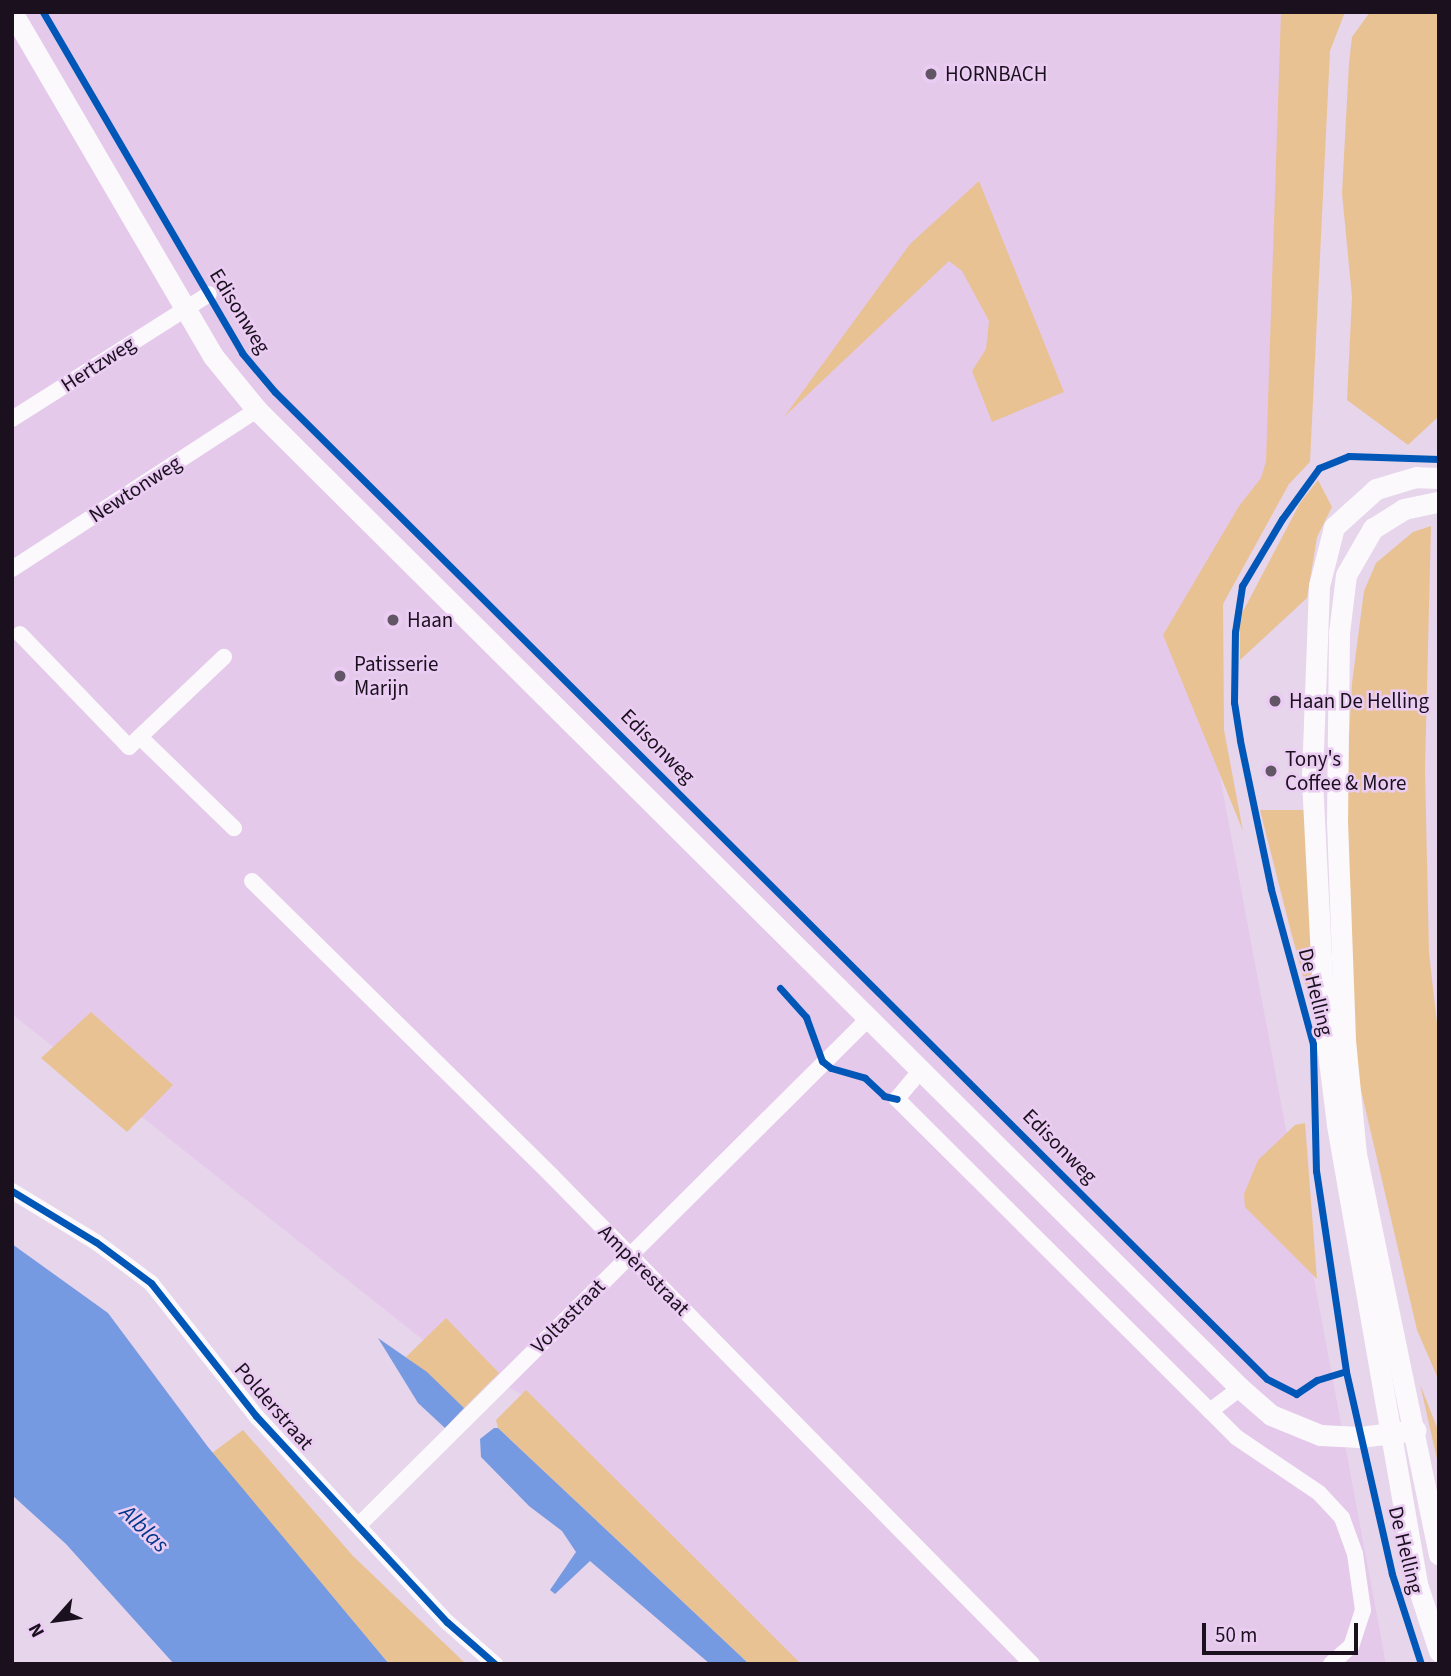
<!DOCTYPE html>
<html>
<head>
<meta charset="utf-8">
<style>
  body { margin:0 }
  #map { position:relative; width:1451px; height:1676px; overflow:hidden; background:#e6d5eb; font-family:"Source Sans 3",sans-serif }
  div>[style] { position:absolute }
  .built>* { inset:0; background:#e4c9eb }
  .green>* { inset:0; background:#e9c294 }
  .water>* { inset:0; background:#769ae2 }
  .minor>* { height:16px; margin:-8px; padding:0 8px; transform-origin:8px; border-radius:8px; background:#fbf9fc }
  .tertiary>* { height:21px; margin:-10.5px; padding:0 10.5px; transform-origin:10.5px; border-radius:10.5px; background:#fbf9fc }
  .cycleway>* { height:7px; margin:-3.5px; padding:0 3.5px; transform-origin:3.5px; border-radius:3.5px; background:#0057b8 }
  .dots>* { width:19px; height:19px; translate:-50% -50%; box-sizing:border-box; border:4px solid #ebcdf3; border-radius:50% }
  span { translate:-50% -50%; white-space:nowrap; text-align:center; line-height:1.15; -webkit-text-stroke:5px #ebcdf3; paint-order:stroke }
  .poi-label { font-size:21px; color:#1b111e }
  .left { translate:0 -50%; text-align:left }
  .street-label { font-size:21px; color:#1b111e }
  .water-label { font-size:23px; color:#00388b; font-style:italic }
  .frame { position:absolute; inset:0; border:14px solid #1b111e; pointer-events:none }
  .north { position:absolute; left:21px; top:1585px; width:70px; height:70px; -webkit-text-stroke:5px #ebcdf3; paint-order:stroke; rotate:242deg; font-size:19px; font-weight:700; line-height:28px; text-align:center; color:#1b111e }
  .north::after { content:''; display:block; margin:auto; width:24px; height:32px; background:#1b111e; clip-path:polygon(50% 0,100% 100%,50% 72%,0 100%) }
  .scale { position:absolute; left:1202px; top:1623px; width:156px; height:32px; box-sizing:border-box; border:4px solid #1b111e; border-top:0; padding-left:9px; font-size:21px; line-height:24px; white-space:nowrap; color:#1b111e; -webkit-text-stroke:5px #ebcdf3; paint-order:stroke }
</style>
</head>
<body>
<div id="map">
  <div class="built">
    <i style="clip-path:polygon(12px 12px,1292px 12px,1297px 445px,1198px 659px,1386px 1664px,797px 1664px,525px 1396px,432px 1347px,12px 1014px)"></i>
  </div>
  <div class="green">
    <i style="clip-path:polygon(1281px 12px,1345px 12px,1330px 51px,1310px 462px,1289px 484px,1223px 604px,1224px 730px,1243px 831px,1163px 635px,1239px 506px,1261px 478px,1266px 461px)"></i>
    <i style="clip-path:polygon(1370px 12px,1439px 12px,1439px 411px,1438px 417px,1408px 445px,1347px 400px,1352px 297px,1342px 193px,1349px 63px,1352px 37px)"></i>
    <i style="clip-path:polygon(979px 181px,1064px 392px,992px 422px,972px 371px,986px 349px,989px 321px,962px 271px,949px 261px,784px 417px,910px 244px)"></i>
    <i style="clip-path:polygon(1318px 480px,1332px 507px,1317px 537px,1307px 598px,1240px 660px,1240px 617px,1300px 503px)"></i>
    <i style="clip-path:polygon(1431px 526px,1425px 769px,1429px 953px,1439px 1041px,1439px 1381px,1417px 1330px,1360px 1086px,1352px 1018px,1345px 813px,1352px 683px,1364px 591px,1376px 563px,1413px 532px)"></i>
    <i style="clip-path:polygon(1260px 810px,1307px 810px,1320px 1038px,1291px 932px)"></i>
    <i style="clip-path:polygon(91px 1012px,173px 1085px,127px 1132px,41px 1058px)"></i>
    <i style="clip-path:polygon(1305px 1123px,1317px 1279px,1245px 1207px,1244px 1194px,1258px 1160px,1295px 1125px)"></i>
    <i style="clip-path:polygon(446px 1318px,499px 1373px,464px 1408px,406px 1357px)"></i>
    <i style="clip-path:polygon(1420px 1384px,1439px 1433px,1439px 1468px)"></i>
    <i style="clip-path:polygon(526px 1390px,702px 1565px,801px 1664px,749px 1664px,498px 1428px,496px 1420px)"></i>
    <i style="clip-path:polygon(243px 1430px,353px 1556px,466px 1664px,389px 1664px,212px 1453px)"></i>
  </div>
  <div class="water">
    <i style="clip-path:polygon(12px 1244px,108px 1313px,208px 1447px,389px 1664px,174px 1664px,66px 1544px,12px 1495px)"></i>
    <i style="clip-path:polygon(378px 1338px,427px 1372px,464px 1408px,445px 1428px,418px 1403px)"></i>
    <i style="clip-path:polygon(494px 1428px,498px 1428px,749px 1664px,710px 1664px,590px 1561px,555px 1594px,550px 1590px,576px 1552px,562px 1531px,529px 1506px,481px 1457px,480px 1439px)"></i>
  </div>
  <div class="minor">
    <i style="left:12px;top:419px;width:233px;rotate:-32.4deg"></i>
    <i style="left:12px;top:569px;width:292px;rotate:-33deg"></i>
    <i style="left:20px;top:634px;width:157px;rotate:46deg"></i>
    <i style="left:129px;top:747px;width:131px;rotate:-43.5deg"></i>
    <i style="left:140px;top:737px;width:131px;rotate:44.1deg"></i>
    <i style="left:252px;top:881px;width:421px;rotate:44.5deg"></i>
    <i style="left:552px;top:1176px;width:685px;rotate:45.47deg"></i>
    <i style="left:921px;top:1070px;width:38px;rotate:130deg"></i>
    <i style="left:897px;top:1099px;width:479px;rotate:44.9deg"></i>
    <i style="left:1236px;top:1437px;width:100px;rotate:34deg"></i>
    <i style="left:1319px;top:1493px;width:34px;rotate:47deg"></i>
    <i style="left:1342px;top:1518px;width:38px;rotate:70deg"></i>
    <i style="left:1355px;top:1554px;width:57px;rotate:81.9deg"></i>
    <i style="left:1363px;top:1610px;width:38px;rotate:108deg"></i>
    <i style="left:1351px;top:1646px;width:27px;rotate:138deg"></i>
    <i style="left:12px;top:1191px;width:98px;rotate:31.3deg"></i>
    <i style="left:96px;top:1242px;width:69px;rotate:36.7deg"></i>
    <i style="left:151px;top:1283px;width:169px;rotate:51.7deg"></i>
    <i style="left:256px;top:1416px;width:281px;rotate:47.2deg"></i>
    <i style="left:447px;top:1622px;width:64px;rotate:41.2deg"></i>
    <i style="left:1210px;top:1411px;width:38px;rotate:-37deg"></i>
    <i style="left:358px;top:1526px;width:721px;rotate:-44.83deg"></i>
  </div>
  <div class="tertiary">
    <i style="left:12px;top:12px;width:398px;rotate:59.7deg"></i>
    <i style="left:213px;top:356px;width:70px;rotate:50.8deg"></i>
    <i style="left:257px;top:410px;width:1387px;rotate:44.85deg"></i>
    <i style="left:1240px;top:1388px;width:41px;rotate:41.1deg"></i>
    <i style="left:1271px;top:1415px;width:53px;rotate:22.2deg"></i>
    <i style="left:1320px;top:1435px;width:40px;rotate:2.9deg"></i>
    <i style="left:1360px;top:1437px;width:56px;rotate:-7.1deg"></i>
    <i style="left:1439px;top:478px;width:23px;rotate:-178deg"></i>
    <i style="left:1416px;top:477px;width:42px;rotate:163.3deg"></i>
    <i style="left:1376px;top:489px;width:57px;rotate:137.9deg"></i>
    <i style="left:1334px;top:527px;width:61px;rotate:104.3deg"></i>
    <i style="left:1319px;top:586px;width:194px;rotate:92.1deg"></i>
    <i style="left:1312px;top:780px;width:240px;rotate:87.1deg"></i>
    <i style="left:1324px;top:1020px;width:106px;rotate:82.9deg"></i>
    <i style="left:1337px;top:1125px;width:466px;rotate:80.1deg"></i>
    <i style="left:1417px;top:1584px;width:71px;rotate:71.8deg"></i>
    <i style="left:1437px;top:502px;width:34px;rotate:168deg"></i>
    <i style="left:1404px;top:509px;width:36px;rotate:148deg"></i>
    <i style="left:1373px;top:528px;width:54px;rotate:119.9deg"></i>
    <i style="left:1346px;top:575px;width:58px;rotate:96.9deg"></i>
    <i style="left:1339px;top:633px;width:188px;rotate:90.6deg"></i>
    <i style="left:1337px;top:821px;width:219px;rotate:87.9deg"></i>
    <i style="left:1345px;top:1040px;width:115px;rotate:84.5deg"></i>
    <i style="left:1356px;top:1154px;width:409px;rotate:78.3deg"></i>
  </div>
  <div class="cycleway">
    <i style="left:43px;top:12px;width:395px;rotate:59.7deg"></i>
    <i style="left:242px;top:353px;width:51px;rotate:49.8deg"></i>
    <i style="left:275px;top:392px;width:1399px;rotate:44.86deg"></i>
    <i style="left:1267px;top:1379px;width:33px;rotate:27deg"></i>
    <i style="left:1296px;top:1394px;width:25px;rotate:-34deg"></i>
    <i style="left:1317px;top:1380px;width:30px;rotate:-17deg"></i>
    <i style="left:780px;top:988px;width:39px;rotate:48deg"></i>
    <i style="left:806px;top:1017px;width:47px;rotate:70deg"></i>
    <i style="left:822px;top:1061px;width:11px;rotate:38deg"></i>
    <i style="left:831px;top:1068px;width:35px;rotate:16deg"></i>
    <i style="left:865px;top:1078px;width:26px;rotate:43deg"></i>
    <i style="left:884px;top:1096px;width:13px;rotate:13deg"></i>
    <i style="left:12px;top:1191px;width:98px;rotate:31.3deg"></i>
    <i style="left:96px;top:1242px;width:69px;rotate:36.7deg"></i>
    <i style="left:151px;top:1283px;width:169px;rotate:51.7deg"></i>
    <i style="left:256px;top:1416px;width:281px;rotate:47.2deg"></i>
    <i style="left:447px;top:1622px;width:64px;rotate:41.2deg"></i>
    <i style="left:1421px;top:1664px;width:95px;rotate:-107.9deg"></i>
    <i style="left:1392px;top:1574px;width:208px;rotate:-102.8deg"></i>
    <i style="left:1346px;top:1371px;width:202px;rotate:-98.5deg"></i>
    <i style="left:1316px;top:1171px;width:127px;rotate:-91.4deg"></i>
    <i style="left:1313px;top:1044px;width:161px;rotate:-105.2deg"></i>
    <i style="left:1271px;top:889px;width:152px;rotate:-101.8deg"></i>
    <i style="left:1240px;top:740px;width:38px;rotate:-99deg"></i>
    <i style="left:1234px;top:702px;width:70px;rotate:-89.2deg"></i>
    <i style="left:1235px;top:632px;width:47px;rotate:-81.3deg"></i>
    <i style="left:1242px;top:586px;width:78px;rotate:-59.2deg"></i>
    <i style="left:1282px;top:519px;width:63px;rotate:-54deg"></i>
    <i style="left:1319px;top:468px;width:32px;rotate:-22deg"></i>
    <i style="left:1349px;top:456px;width:90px;rotate:1.9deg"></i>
  </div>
  <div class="dots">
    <i style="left:931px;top:74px;background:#625666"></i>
    <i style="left:393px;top:620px;background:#625666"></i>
    <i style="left:340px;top:676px;background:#625666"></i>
    <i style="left:1275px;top:701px;background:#625666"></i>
    <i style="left:1271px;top:771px;background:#625666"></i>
  </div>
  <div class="poi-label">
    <span class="left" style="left:945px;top:74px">HORNBACH</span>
    <span class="left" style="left:407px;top:620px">Haan</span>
    <span class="left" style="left:354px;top:676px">Patisserie<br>Marijn</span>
    <span class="left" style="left:1289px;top:701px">Haan De Helling</span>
    <span class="left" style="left:1285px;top:771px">Tony's<br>Coffee &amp; More</span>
  </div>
  <div class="street-label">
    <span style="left:240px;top:311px;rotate:58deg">Edisonweg</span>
    <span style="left:98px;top:364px;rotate:-33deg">Hertzweg</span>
    <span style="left:135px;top:489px;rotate:-33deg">Newtonweg</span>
    <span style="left:658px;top:746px;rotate:45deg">Edisonweg</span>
    <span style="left:1316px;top:992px;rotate:76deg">De Helling</span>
    <span style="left:1060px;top:1146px;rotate:45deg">Edisonweg</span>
    <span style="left:644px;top:1270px;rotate:45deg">Ampèrestraat</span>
    <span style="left:568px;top:1316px;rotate:-45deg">Voltastraat</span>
    <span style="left:274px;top:1406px;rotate:49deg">Polderstraat</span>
    <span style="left:1406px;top:1550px;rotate:76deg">De Helling</span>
  </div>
  <div class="water-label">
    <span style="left:144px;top:1529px;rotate:44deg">Alblas</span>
  </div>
  <div class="frame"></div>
  <div class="north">N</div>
  <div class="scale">50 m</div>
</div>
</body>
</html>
